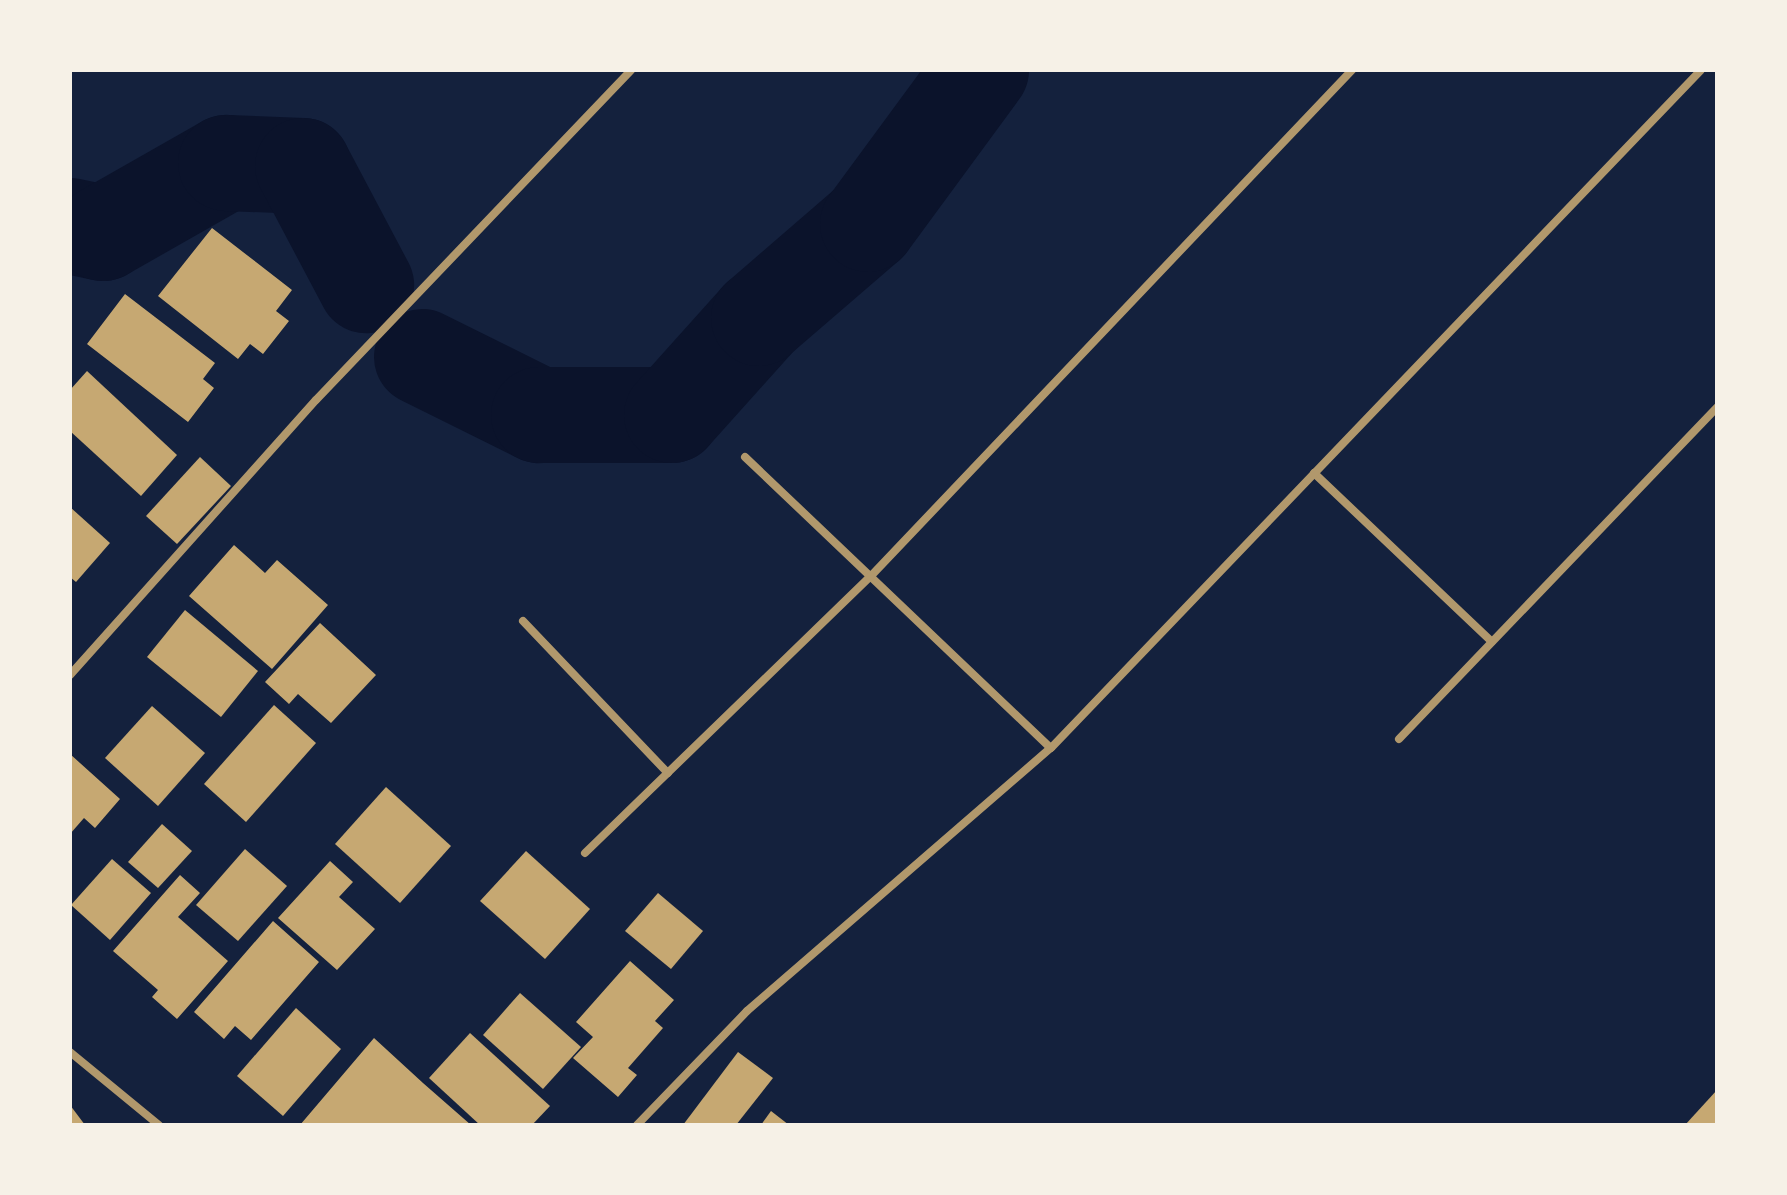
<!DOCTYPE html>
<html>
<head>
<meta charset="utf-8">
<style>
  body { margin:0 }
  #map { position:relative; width:1787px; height:1195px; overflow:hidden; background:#14213d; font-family:Quicksand,sans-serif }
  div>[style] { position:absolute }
  .river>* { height:96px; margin:-48px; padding:0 48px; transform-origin:48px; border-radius:48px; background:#0b132b }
  .building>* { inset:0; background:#c6a872 }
  .minor>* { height:8px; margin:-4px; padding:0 4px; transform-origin:4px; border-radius:4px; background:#b1986c }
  span { translate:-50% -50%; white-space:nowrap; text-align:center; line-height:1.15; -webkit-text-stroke:7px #f6f1e7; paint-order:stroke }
  .frame { position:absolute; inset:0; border:72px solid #f6f1e7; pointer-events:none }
</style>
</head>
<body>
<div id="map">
  <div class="river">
    <i style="left:70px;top:226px;width:34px;rotate:12deg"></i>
    <i style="left:103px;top:233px;width:142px;rotate:-29.6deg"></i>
    <i style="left:226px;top:163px;width:77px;rotate:2.2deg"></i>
    <i style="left:303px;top:166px;width:135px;rotate:62.1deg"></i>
    <i style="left:422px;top:357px;width:131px;rotate:26.4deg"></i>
    <i style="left:539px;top:415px;width:133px"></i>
    <i style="left:672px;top:415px;width:130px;rotate:-48.1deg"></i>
    <i style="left:759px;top:318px;width:144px;rotate:-40.8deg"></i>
    <i style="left:868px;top:224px;width:191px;rotate:-53.7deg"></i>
  </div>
  <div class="building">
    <i style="clip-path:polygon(212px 228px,292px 290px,276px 311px,289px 321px,263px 354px,250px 344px,238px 359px,158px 296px)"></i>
    <i style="clip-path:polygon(125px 294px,215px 363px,203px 379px,214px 388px,188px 422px,87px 344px)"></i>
    <i style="clip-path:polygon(87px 371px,177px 455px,141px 496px,70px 431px,70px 390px)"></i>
    <i style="clip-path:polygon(200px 457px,231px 486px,177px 544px,146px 516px)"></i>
    <i style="clip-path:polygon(70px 507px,110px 543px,76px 582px,70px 577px)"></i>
    <i style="clip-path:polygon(234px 545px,265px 573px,277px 560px,328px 605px,272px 669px,189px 596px)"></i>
    <i style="clip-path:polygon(185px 610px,258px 671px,221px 717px,147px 657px)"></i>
    <i style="clip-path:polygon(320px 623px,376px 675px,331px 723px,298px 694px,289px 704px,265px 682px)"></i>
    <i style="clip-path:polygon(274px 705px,316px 743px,246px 822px,204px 784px)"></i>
    <i style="clip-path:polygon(152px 706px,205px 753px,158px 806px,105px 758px)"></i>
    <i style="clip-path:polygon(70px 754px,120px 799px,95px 828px,84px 818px,70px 834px)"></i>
    <i style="clip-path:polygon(386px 787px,451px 846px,400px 903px,335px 844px)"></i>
    <i style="clip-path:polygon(162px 824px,192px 851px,158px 888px,128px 862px)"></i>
    <i style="clip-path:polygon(245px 849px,287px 886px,238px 941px,196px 905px)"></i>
    <i style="clip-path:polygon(526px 851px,590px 909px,545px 959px,480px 901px)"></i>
    <i style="clip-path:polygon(112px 859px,151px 893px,110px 940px,71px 905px)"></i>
    <i style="clip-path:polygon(330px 861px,353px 882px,339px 897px,375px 929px,337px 970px,278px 918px)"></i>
    <i style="clip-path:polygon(180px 875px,200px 893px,178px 917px,228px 961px,177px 1019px,152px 997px,158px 990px,113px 951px)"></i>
    <i style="clip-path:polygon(658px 893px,703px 931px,671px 969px,625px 931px)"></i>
    <i style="clip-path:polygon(273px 921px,319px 962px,251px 1040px,235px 1026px,224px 1039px,194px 1012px)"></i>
    <i style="clip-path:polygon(630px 961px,674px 1000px,655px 1021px,663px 1028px,628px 1068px,637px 1075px,618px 1097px,573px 1058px,593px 1037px,576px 1022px)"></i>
    <i style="clip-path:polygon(520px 993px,581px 1047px,543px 1089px,483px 1035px)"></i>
    <i style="clip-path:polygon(296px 1008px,341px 1049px,283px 1116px,237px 1076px)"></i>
    <i style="clip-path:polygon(470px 1033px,550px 1106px,532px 1125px,480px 1125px,429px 1078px)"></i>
    <i style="clip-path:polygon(374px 1038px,423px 1083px,471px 1125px,300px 1125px)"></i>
    <i style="clip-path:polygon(738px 1052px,773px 1078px,736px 1125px,683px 1125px)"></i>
    <i style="clip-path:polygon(1717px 1090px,1717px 1125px,1685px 1125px)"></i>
    <i style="clip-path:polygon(70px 1105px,85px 1125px,70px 1125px)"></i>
    <i style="clip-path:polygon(771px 1111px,789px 1125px,761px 1125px)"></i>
  </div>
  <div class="minor">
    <i style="left:745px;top:457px;width:422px;rotate:43.6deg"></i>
    <i style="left:1314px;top:473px;width:245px;rotate:43.5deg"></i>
    <i style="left:523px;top:621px;width:210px;rotate:46.4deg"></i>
    <i style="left:70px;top:675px;width:369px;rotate:-48.2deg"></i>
    <i style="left:316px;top:400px;width:456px;rotate:-46.3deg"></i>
    <i style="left:1399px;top:739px;width:460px;rotate:-46.2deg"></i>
    <i style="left:585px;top:853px;width:397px;rotate:-44.1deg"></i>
    <i style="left:870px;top:577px;width:700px;rotate:-46.45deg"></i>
    <i style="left:70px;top:1052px;width:115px;rotate:39.4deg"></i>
    <i style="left:637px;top:1125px;width:158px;rotate:-46deg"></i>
    <i style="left:747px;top:1011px;width:402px;rotate:-40.9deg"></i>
    <i style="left:1051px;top:748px;width:939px;rotate:-46.21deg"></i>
  </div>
  <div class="frame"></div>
</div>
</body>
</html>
